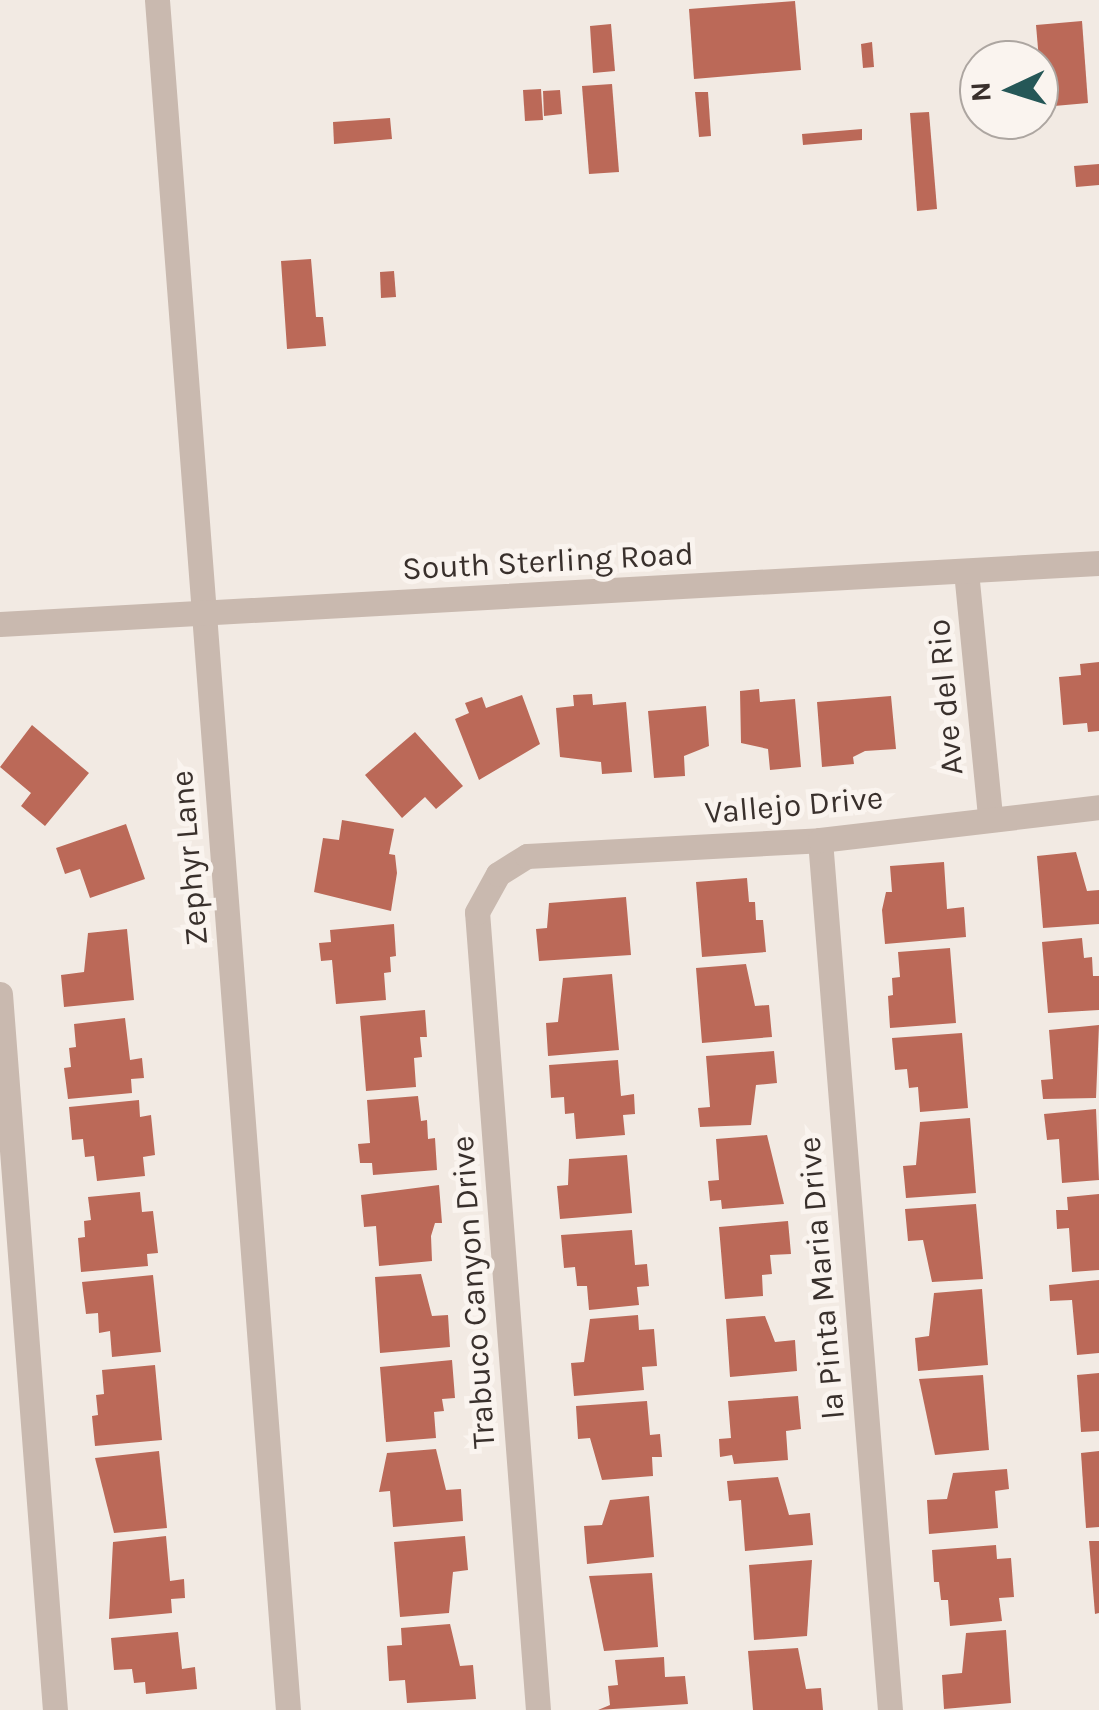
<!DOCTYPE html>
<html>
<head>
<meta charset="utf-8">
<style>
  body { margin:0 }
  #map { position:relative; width:1099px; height:1710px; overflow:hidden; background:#f2eae3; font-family:Karla,sans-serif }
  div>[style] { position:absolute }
  .building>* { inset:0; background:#bb6958 }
  .minor>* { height:25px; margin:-12.5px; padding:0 12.5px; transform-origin:12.5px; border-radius:12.5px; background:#c9b9af }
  span { translate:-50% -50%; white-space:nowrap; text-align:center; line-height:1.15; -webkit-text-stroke:10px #faf4ef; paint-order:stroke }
  .street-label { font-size:32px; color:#39302c }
  .north { position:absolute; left:959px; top:40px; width:100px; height:100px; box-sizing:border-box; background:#faf4ef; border:2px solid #ada6a1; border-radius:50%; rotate:266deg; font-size:28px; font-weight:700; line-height:40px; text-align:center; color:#39302c }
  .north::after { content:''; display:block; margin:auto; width:35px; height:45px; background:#255757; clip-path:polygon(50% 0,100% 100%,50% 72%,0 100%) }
</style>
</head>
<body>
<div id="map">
  <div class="building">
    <i style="clip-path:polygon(795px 1px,801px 70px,694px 79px,689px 9px)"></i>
    <i style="clip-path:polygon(1082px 21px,1088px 103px,1043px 107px,1036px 25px)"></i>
    <i style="clip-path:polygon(611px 24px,615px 71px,593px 73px,590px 26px)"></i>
    <i style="clip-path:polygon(872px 42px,874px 67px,863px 68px,861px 44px)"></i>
    <i style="clip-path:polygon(612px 84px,619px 172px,589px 174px,582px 86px)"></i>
    <i style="clip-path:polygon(541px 89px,543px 120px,525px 121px,523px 90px)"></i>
    <i style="clip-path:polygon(560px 90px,562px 114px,544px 116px,543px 91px)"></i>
    <i style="clip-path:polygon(695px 92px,708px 92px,711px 136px,699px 137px)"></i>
    <i style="clip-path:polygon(929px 112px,937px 209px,917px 211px,910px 113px)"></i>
    <i style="clip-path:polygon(390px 118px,392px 139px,334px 144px,333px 122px)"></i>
    <i style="clip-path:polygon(862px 129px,862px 140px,803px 145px,802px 134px)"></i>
    <i style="clip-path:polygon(1099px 164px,1099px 185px,1076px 187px,1074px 166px)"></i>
    <i style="clip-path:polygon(311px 259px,316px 317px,323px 317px,326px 346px,287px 349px,281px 261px)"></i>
    <i style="clip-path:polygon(394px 271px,396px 297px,381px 298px,380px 272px)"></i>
    <i style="clip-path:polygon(1099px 662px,1099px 731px,1088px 732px,1087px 723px,1063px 725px,1059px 677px,1081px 675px,1080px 664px)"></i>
    <i style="clip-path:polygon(759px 689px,760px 702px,795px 699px,801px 767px,770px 770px,768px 749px,741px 743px,740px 691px)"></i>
    <i style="clip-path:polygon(592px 694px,593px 705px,626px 702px,632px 772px,602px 774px,601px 762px,560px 757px,556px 708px,574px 706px,573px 695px)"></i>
    <i style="clip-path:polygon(522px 695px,540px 744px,479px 780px,455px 719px,469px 713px,465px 703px,482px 697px,486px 708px)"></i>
    <i style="clip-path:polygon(891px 696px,896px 749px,865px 751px,853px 757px,854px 764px,822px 767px,817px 702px)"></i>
    <i style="clip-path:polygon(706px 706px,709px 746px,684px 756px,685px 776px,654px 778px,648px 711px)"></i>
    <i style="clip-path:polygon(32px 725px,89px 773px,45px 826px,21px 806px,31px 793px,0 767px)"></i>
    <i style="clip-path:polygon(415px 732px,463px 786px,436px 809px,425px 797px,402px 818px,365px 775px)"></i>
    <i style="clip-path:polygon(342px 820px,394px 829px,389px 854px,395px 855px,397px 873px,391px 911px,314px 892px,323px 838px,339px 840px)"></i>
    <i style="clip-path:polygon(126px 824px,145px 879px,90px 898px,80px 869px,65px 874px,56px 848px)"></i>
    <i style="clip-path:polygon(1076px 852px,1087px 891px,1099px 890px,1099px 924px,1043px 928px,1037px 856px)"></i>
    <i style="clip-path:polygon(944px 862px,947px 909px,964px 907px,966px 937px,885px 944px,882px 910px,886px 892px,892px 892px,890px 866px)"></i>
    <i style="clip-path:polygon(747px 878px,749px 902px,755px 902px,756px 920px,763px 920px,766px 952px,702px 957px,696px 882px)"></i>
    <i style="clip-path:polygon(626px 897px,631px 955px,539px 961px,536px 929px,547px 928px,549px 903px)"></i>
    <i style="clip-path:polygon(394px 924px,396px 956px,390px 957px,391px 972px,384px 973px,386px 1000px,336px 1004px,332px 960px,321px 961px,319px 943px,331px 942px,330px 930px)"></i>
    <i style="clip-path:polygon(127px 929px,134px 1000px,64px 1007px,61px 975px,84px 972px,88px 933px)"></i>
    <i style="clip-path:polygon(1082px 938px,1084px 958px,1092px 957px,1093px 976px,1099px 976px,1099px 1010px,1048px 1013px,1042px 942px)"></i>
    <i style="clip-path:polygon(950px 948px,956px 1023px,890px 1028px,888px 996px,893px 995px,892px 978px,900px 977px,898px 952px)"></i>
    <i style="clip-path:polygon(746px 964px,755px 1006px,769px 1005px,772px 1037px,702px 1043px,696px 968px)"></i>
    <i style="clip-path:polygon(612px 974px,619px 1050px,548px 1056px,546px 1023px,558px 1022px,563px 978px)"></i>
    <i style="clip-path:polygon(425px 1010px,427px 1037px,420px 1037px,422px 1057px,414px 1058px,416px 1087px,366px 1091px,360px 1016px)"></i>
    <i style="clip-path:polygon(125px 1018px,130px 1060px,142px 1058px,144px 1078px,131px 1079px,132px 1093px,68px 1099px,64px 1068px,71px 1067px,69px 1048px,76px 1047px,74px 1024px)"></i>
    <i style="clip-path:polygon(1099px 1025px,1096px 1098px,1043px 1099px,1041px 1080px,1053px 1079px,1049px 1030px)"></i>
    <i style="clip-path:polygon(962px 1033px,968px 1108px,920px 1112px,918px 1087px,909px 1088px,907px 1069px,895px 1070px,892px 1038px)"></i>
    <i style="clip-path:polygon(774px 1051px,777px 1083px,756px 1085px,751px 1125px,700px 1127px,698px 1108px,710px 1107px,706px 1056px)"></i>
    <i style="clip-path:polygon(618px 1060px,621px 1096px,634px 1094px,635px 1114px,623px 1115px,625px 1135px,576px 1139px,574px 1113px,565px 1114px,564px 1097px,551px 1098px,549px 1065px)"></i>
    <i style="clip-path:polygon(418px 1096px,421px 1121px,427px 1120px,428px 1139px,435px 1138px,437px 1170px,373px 1175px,372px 1163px,360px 1163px,358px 1144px,370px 1143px,367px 1100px)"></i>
    <i style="clip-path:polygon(139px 1100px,140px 1117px,151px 1115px,155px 1155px,143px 1157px,145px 1176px,97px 1181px,94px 1156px,85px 1157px,83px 1139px,72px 1140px,69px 1107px)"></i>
    <i style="clip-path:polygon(1096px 1109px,1099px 1180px,1062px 1183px,1059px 1139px,1047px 1140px,1044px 1114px)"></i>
    <i style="clip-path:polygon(970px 1118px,976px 1193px,906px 1198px,903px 1166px,916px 1165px,920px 1122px)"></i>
    <i style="clip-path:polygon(767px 1135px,784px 1204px,722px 1209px,721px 1200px,710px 1201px,708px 1181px,719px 1180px,716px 1139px)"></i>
    <i style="clip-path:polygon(627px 1155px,632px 1213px,560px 1219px,557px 1186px,568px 1185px,569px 1159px)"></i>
    <i style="clip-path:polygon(439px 1185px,442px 1223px,435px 1223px,431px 1236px,432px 1261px,379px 1266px,376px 1226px,364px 1227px,361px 1195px)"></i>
    <i style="clip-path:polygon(140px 1192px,142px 1212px,153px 1211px,158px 1253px,147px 1254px,148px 1266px,81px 1272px,78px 1238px,85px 1237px,84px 1221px,91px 1220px,88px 1197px)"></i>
    <i style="clip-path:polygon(1099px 1194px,1099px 1270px,1072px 1272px,1069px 1228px,1057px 1229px,1056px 1210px,1068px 1210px,1067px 1197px)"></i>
    <i style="clip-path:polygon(976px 1204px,983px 1279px,932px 1282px,923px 1240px,908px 1241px,905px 1209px)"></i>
    <i style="clip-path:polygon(788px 1221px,791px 1254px,770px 1255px,772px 1274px,762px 1275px,763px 1296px,725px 1299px,719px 1227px)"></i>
    <i style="clip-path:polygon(632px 1230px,635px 1265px,647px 1264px,649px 1286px,637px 1287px,639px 1305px,589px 1310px,587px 1286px,577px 1286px,575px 1267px,564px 1268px,561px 1235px)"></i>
    <i style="clip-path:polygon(421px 1274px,432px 1316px,448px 1315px,450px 1347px,380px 1353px,375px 1277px)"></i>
    <i style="clip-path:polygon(153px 1275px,161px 1352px,112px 1357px,110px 1331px,99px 1333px,98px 1313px,86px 1314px,82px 1282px)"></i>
    <i style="clip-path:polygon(1099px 1280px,1099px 1353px,1077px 1355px,1072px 1300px,1050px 1301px,1049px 1285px)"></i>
    <i style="clip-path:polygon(982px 1289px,988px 1365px,918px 1371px,915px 1338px,929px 1336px,934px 1293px)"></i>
    <i style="clip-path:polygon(638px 1315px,639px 1330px,654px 1329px,657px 1366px,642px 1367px,644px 1390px,574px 1396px,571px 1363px,584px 1362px,590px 1319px)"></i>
    <i style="clip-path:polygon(765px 1316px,775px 1342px,795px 1340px,797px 1371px,730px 1377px,726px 1319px)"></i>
    <i style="clip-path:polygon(452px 1360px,455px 1398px,442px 1399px,444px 1411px,434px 1412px,436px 1438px,386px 1442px,380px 1367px)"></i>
    <i style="clip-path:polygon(155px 1365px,162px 1440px,95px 1446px,92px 1416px,98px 1415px,96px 1395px,104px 1394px,102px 1370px)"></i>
    <i style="clip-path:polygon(1099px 1373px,1099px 1431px,1081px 1432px,1077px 1375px)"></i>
    <i style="clip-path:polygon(983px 1375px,989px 1450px,935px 1455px,919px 1379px)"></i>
    <i style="clip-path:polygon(798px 1396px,801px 1429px,786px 1431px,788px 1460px,734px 1464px,732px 1455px,720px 1457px,719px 1439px,731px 1438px,728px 1401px)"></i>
    <i style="clip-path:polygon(647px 1401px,650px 1435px,660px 1434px,662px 1457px,652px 1457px,653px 1476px,602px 1480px,590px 1438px,578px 1439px,576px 1406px)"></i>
    <i style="clip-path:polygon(436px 1449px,446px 1490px,461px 1489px,463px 1521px,393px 1527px,390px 1491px,379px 1492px,387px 1453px)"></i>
    <i style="clip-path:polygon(159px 1451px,167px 1528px,114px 1533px,95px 1458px)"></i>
    <i style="clip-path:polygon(1099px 1451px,1099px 1527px,1086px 1528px,1081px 1453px)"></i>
    <i style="clip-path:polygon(1007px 1469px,1009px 1489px,995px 1491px,998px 1528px,929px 1534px,927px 1500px,947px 1499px,953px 1473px)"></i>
    <i style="clip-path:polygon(778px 1477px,789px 1515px,810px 1513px,813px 1545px,745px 1551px,741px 1500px,729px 1501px,727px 1481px)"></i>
    <i style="clip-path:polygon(649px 1496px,654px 1557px,587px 1564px,584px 1526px,602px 1525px,610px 1500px)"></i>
    <i style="clip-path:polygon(166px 1536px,170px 1581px,184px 1579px,185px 1598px,171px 1599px,172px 1613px,109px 1619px,113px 1542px)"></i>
    <i style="clip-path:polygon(465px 1536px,468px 1570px,453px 1572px,449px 1613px,400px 1617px,394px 1542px)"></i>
    <i style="clip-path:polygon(1089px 1541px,1099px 1541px,1099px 1613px,1095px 1614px)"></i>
    <i style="clip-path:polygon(996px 1545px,997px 1559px,1011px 1558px,1014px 1597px,999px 1598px,1002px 1621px,950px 1626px,948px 1600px,941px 1600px,939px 1582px,934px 1582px,932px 1550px)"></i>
    <i style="clip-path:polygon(812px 1560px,807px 1636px,754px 1640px,749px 1565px)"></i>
    <i style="clip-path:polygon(652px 1573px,658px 1647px,604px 1651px,589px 1576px)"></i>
    <i style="clip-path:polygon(450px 1624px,460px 1666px,473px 1665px,476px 1699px,407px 1703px,405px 1680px,389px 1681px,387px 1646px,402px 1645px,401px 1628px)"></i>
    <i style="clip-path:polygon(1006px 1630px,1011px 1703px,944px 1709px,942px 1675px,962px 1673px,966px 1633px)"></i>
    <i style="clip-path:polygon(178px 1632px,182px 1669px,195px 1667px,197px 1689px,146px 1694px,145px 1682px,134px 1683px,132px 1669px,114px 1670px,111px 1638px)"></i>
    <i style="clip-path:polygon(798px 1648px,806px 1689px,821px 1688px,823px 1710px,753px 1710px,748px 1651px)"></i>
    <i style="clip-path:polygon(664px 1657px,665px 1677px,685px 1676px,688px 1704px,598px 1710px,610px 1705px,608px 1686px,618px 1685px,615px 1660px)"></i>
  </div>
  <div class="minor">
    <i style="left:157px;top:0;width:1715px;rotate:85.62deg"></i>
    <i style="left:966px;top:571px;width:247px;rotate:84.4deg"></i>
    <i style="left:0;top:624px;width:1101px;rotate:-3.18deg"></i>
    <i style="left:820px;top:840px;width:873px;rotate:85.4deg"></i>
    <i style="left:0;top:994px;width:718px;rotate:85.61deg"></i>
    <i style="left:538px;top:1710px;width:800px;rotate:-94.37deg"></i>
    <i style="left:477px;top:912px;width:43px;rotate:-61.1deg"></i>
    <i style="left:498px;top:874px;width:34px;rotate:-32deg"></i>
    <i style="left:527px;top:856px;width:293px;rotate:-3.1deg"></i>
    <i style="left:820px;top:840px;width:281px;rotate:-6.7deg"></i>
  </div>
  <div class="street-label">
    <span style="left:548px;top:562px;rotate:-3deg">South Sterling Road</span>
    <span style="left:946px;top:697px;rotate:-95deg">Ave del Rio</span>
    <span style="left:794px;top:806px;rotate:-5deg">Vallejo Drive</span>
    <span style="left:190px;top:858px;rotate:-95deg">Zephyr Lane</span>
    <span style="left:822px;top:1278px;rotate:-95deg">la Pinta Maria Drive</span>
    <span style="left:474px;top:1292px;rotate:-94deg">Trabuco Canyon Drive</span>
  </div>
  <div class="north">N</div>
</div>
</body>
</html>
